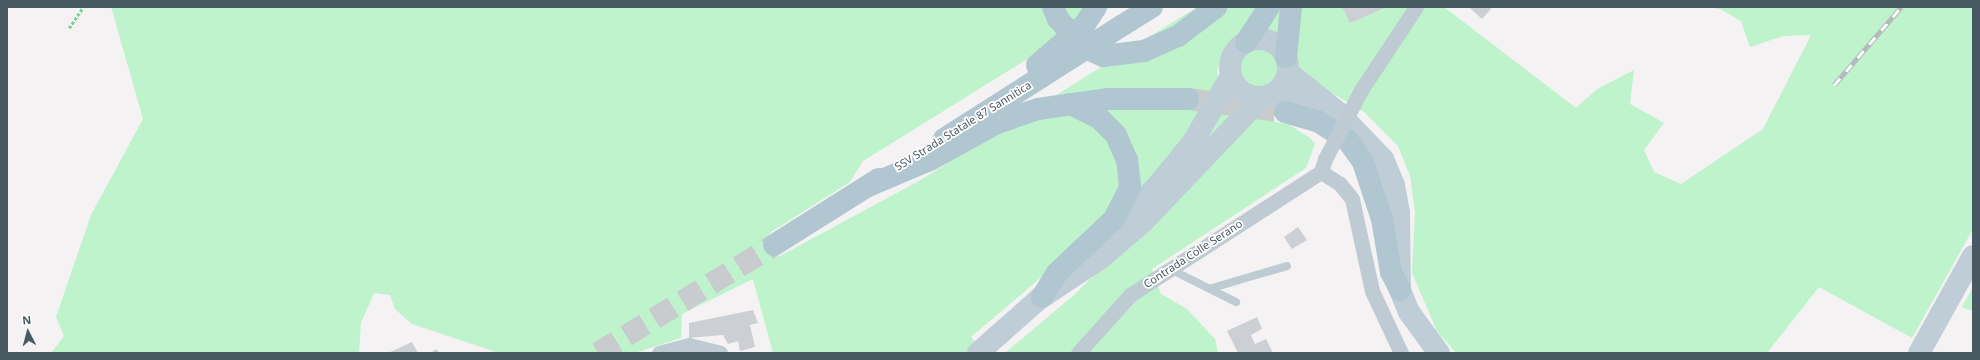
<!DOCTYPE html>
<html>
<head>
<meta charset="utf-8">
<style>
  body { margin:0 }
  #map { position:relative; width:1980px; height:360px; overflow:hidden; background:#f4f2f2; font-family:"Noto Sans",sans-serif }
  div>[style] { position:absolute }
  .green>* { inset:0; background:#bff3cc }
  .round { border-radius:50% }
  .building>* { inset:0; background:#ccd0d4 }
  .secondary-tunnel>* { height:22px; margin-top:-11px; transform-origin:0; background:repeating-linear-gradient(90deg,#c9ccce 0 22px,transparent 0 33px) }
  .primary-tunnel>* { height:22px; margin-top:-11px; transform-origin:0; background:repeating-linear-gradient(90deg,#c9ccce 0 22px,transparent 0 33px) }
  .path>* { height:2.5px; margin-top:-1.25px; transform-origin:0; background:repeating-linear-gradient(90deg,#75d397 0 3px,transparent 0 5px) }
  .service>* { height:8px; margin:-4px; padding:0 4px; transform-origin:4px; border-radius:4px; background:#bfcbd2 }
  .minor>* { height:15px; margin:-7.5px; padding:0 7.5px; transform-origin:7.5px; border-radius:7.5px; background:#bfcbd2 }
  .secondary>* { height:22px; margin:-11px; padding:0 11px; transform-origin:11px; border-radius:11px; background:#bfcdd6 }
  .secondary>.ring { margin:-11px; padding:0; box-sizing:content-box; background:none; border:22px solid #bfcdd6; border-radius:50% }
  .primary>* { height:22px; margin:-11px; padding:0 11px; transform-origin:11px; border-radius:11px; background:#b0c6d1 }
  .rail>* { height:4.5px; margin-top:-2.25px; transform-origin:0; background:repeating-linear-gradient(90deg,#fff 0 9px,#b4b8bc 0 18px); box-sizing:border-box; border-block:1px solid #b4b8bc }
  .minor-bridge>* { height:15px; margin:-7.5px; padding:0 7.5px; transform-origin:7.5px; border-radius:7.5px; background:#bfcbd2 }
  .primary-bridge>* { height:22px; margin:-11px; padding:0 11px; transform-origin:11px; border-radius:11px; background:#b0c6d1 }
  span { translate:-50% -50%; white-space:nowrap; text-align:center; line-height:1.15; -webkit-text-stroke:3.5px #fff; paint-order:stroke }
  .street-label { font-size:11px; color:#485961 }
  .frame { position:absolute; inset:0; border:8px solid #485961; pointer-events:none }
  .north { position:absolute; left:8px; top:312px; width:40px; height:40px; -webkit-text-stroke:3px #fff; paint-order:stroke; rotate:354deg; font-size:11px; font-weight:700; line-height:16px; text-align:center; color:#485961 }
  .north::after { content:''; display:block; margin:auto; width:14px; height:18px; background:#485961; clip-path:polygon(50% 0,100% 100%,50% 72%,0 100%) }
</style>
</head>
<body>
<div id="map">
  <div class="green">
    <i style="clip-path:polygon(111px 7px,1111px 7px,863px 161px,850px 182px,771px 232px,764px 242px,778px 257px,919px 181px,1197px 7px,1256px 7px,1250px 22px,1226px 45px,1217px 70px,1218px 78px,1160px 176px,971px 337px,985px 353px,773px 353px,753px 279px,682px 314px,681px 338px,635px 353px,499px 353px,412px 324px,395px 309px,390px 295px,374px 293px,361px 323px,359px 353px,51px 353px,64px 336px,56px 317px,91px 215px,143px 119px)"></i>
    <i style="clip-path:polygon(1274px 7px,1286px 7px,1282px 43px,1266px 34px,1257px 34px)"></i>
    <i style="clip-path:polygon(1301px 7px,1444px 7px,1576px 108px,1597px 89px,1634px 70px,1630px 104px,1664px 123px,1644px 150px,1654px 172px,1681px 184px,1763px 129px,1811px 35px,1783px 36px,1750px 47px,1741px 21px,1720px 9px,1706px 7px,1973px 7px,1973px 229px,1912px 338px,1819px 287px,1767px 353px,1456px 353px,1437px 331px,1412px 273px,1415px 212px,1410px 176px,1398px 146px,1364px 112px,1310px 80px,1298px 66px,1296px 47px)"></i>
    <i class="round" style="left:1238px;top:48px;width:42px;height:42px"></i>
    <i style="clip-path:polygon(1230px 87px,1252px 102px,1192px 153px)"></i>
    <i style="clip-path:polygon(1255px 118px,1288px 124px,1310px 138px,1315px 144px,1306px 168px,1152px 269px,1161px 294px,1187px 309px,1215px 339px,1218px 353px,1005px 353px,1075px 294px)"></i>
    <i style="clip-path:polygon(1973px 287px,1973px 311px,1962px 307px)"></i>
  </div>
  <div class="building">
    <i style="clip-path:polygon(1342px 7px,1387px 7px,1350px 23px)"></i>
    <i style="clip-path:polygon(1469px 7px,1489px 7px,1491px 9px,1482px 19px)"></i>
    <i style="clip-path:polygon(1298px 227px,1307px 240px,1292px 249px,1284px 237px)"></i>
    <i style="clip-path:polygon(753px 310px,758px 323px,750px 325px,755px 347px,740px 351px,738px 341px,728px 344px,723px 335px,689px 338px,689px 323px)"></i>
    <i style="clip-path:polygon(1257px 317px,1262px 329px,1251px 335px,1255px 344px,1266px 339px,1273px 353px,1238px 353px,1227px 331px)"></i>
    <i style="clip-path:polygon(412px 342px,418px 353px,388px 353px)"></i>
    <i style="clip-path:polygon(436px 349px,440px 353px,431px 353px)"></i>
  </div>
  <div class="secondary-tunnel">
    <i style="left:598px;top:353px;width:206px;rotate:-31.5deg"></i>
  </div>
  <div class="primary-tunnel">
    <i style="left:1188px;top:99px;width:98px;rotate:7.6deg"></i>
  </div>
  <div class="path">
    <i style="left:69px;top:28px;width:25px;rotate:-56deg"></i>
  </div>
  <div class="service">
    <i style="left:1170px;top:269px;width:74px;rotate:26.6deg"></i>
    <i style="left:1212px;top:288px;width:78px;rotate:-16.3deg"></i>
  </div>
  <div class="minor">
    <i style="left:1361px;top:90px;width:100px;rotate:-56.5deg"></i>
    <i style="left:1321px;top:172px;width:22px;rotate:32deg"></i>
    <i style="left:1340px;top:184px;width:19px;rotate:51deg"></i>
    <i style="left:1352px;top:199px;width:94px;rotate:77.7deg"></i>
    <i style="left:1372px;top:291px;width:68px;rotate:64.9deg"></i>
    <i style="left:659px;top:353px;width:31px;rotate:-15deg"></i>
    <i style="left:689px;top:345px;width:32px;rotate:14deg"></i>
    <i style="left:1078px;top:353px;width:78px;rotate:-48.1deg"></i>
    <i style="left:1130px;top:295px;width:227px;rotate:-32.8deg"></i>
    <i style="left:1321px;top:172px;width:14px;rotate:-73deg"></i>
  </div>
  <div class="secondary">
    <i class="ring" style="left:1230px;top:39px;width:36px;height:36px"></i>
    <i style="left:1288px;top:72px;width:65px;rotate:38.8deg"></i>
    <i style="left:1339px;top:113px;width:64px;rotate:46.3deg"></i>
    <i style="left:1383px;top:159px;width:28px;rotate:67deg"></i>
    <i style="left:1394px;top:185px;width:27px;rotate:80deg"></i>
    <i style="left:1399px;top:212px;width:78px;rotate:89.3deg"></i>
    <i style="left:1400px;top:290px;width:24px;rotate:68deg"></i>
    <i style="left:1409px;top:312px;width:51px;rotate:53.8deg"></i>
    <i style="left:1271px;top:95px;width:59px;rotate:14.7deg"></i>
    <i style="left:1106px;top:237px;width:74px;rotate:-45deg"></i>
    <i style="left:1158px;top:185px;width:55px;rotate:-50.9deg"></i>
    <i style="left:1193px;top:142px;width:76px;rotate:-60.1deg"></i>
    <i style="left:1045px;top:295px;width:67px;rotate:-33.5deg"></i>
    <i style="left:1101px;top:258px;width:57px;rotate:-40.7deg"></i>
    <i style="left:1144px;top:221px;width:170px;rotate:-46.4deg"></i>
    <i style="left:978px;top:353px;width:104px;rotate:-41.5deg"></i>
    <i style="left:1919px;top:353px;width:111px;rotate:-60.9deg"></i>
  </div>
  <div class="primary">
    <i style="left:1053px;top:7px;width:13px;rotate:67deg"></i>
    <i style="left:1058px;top:19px;width:38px;rotate:48deg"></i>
    <i style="left:1083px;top:47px;width:22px;rotate:24deg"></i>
    <i style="left:1103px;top:56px;width:41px;rotate:-7deg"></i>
    <i style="left:1144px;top:51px;width:37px;rotate:-24deg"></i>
    <i style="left:1178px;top:36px;width:48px;rotate:-37.3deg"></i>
    <i style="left:1085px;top:24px;width:20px;rotate:-57deg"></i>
    <i style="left:1123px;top:25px;width:34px;rotate:-32deg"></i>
    <i style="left:1246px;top:42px;width:42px;rotate:-56.7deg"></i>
    <i style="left:1286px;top:57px;width:50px;rotate:-84.3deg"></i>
    <i style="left:1285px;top:112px;width:35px;rotate:16deg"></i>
    <i style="left:1319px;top:122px;width:35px;rotate:33deg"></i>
    <i style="left:1348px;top:141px;width:26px;rotate:54deg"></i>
    <i style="left:1363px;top:162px;width:60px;rotate:71.6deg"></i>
    <i style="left:1382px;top:219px;width:54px;rotate:80.4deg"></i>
    <i style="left:1391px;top:272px;width:20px;rotate:63deg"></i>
    <i style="left:868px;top:186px;width:69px;rotate:-22.9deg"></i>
    <i style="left:932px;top:159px;width:74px;rotate:-29deg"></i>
    <i style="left:997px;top:123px;width:43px;rotate:-18.9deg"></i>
    <i style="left:1038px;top:109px;width:70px;rotate:-8.2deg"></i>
    <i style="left:1107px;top:99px;width:81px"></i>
    <i style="left:774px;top:245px;width:124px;rotate:-32.2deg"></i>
    <i style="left:1042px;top:297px;width:28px;rotate:-58deg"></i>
    <i style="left:1057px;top:273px;width:79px;rotate:-43.5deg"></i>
    <i style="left:1114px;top:219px;width:36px;rotate:-63deg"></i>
    <i style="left:1130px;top:187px;width:27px;rotate:-96deg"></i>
    <i style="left:1127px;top:160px;width:27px;rotate:-114deg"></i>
    <i style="left:1116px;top:135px;width:24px;rotate:-135deg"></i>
    <i style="left:1099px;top:118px;width:32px;rotate:-154deg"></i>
  </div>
  <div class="rail">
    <i style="left:1834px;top:85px;width:103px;rotate:-49.3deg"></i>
  </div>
  <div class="minor-bridge">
    <i style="left:1325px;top:159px;width:78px;rotate:-62.4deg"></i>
  </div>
  <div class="primary-bridge">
    <i style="left:1037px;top:65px;width:63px;rotate:-40.5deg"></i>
    <i style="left:944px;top:139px;width:212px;rotate:-32.5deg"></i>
  </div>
  <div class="street-label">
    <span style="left:963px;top:126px;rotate:-32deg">SSV Strada Statale 87 Sannitica</span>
    <span style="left:1193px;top:254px;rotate:-33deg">Contrada Colle Serano</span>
  </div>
  <div class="frame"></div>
  <div class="north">N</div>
</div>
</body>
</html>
